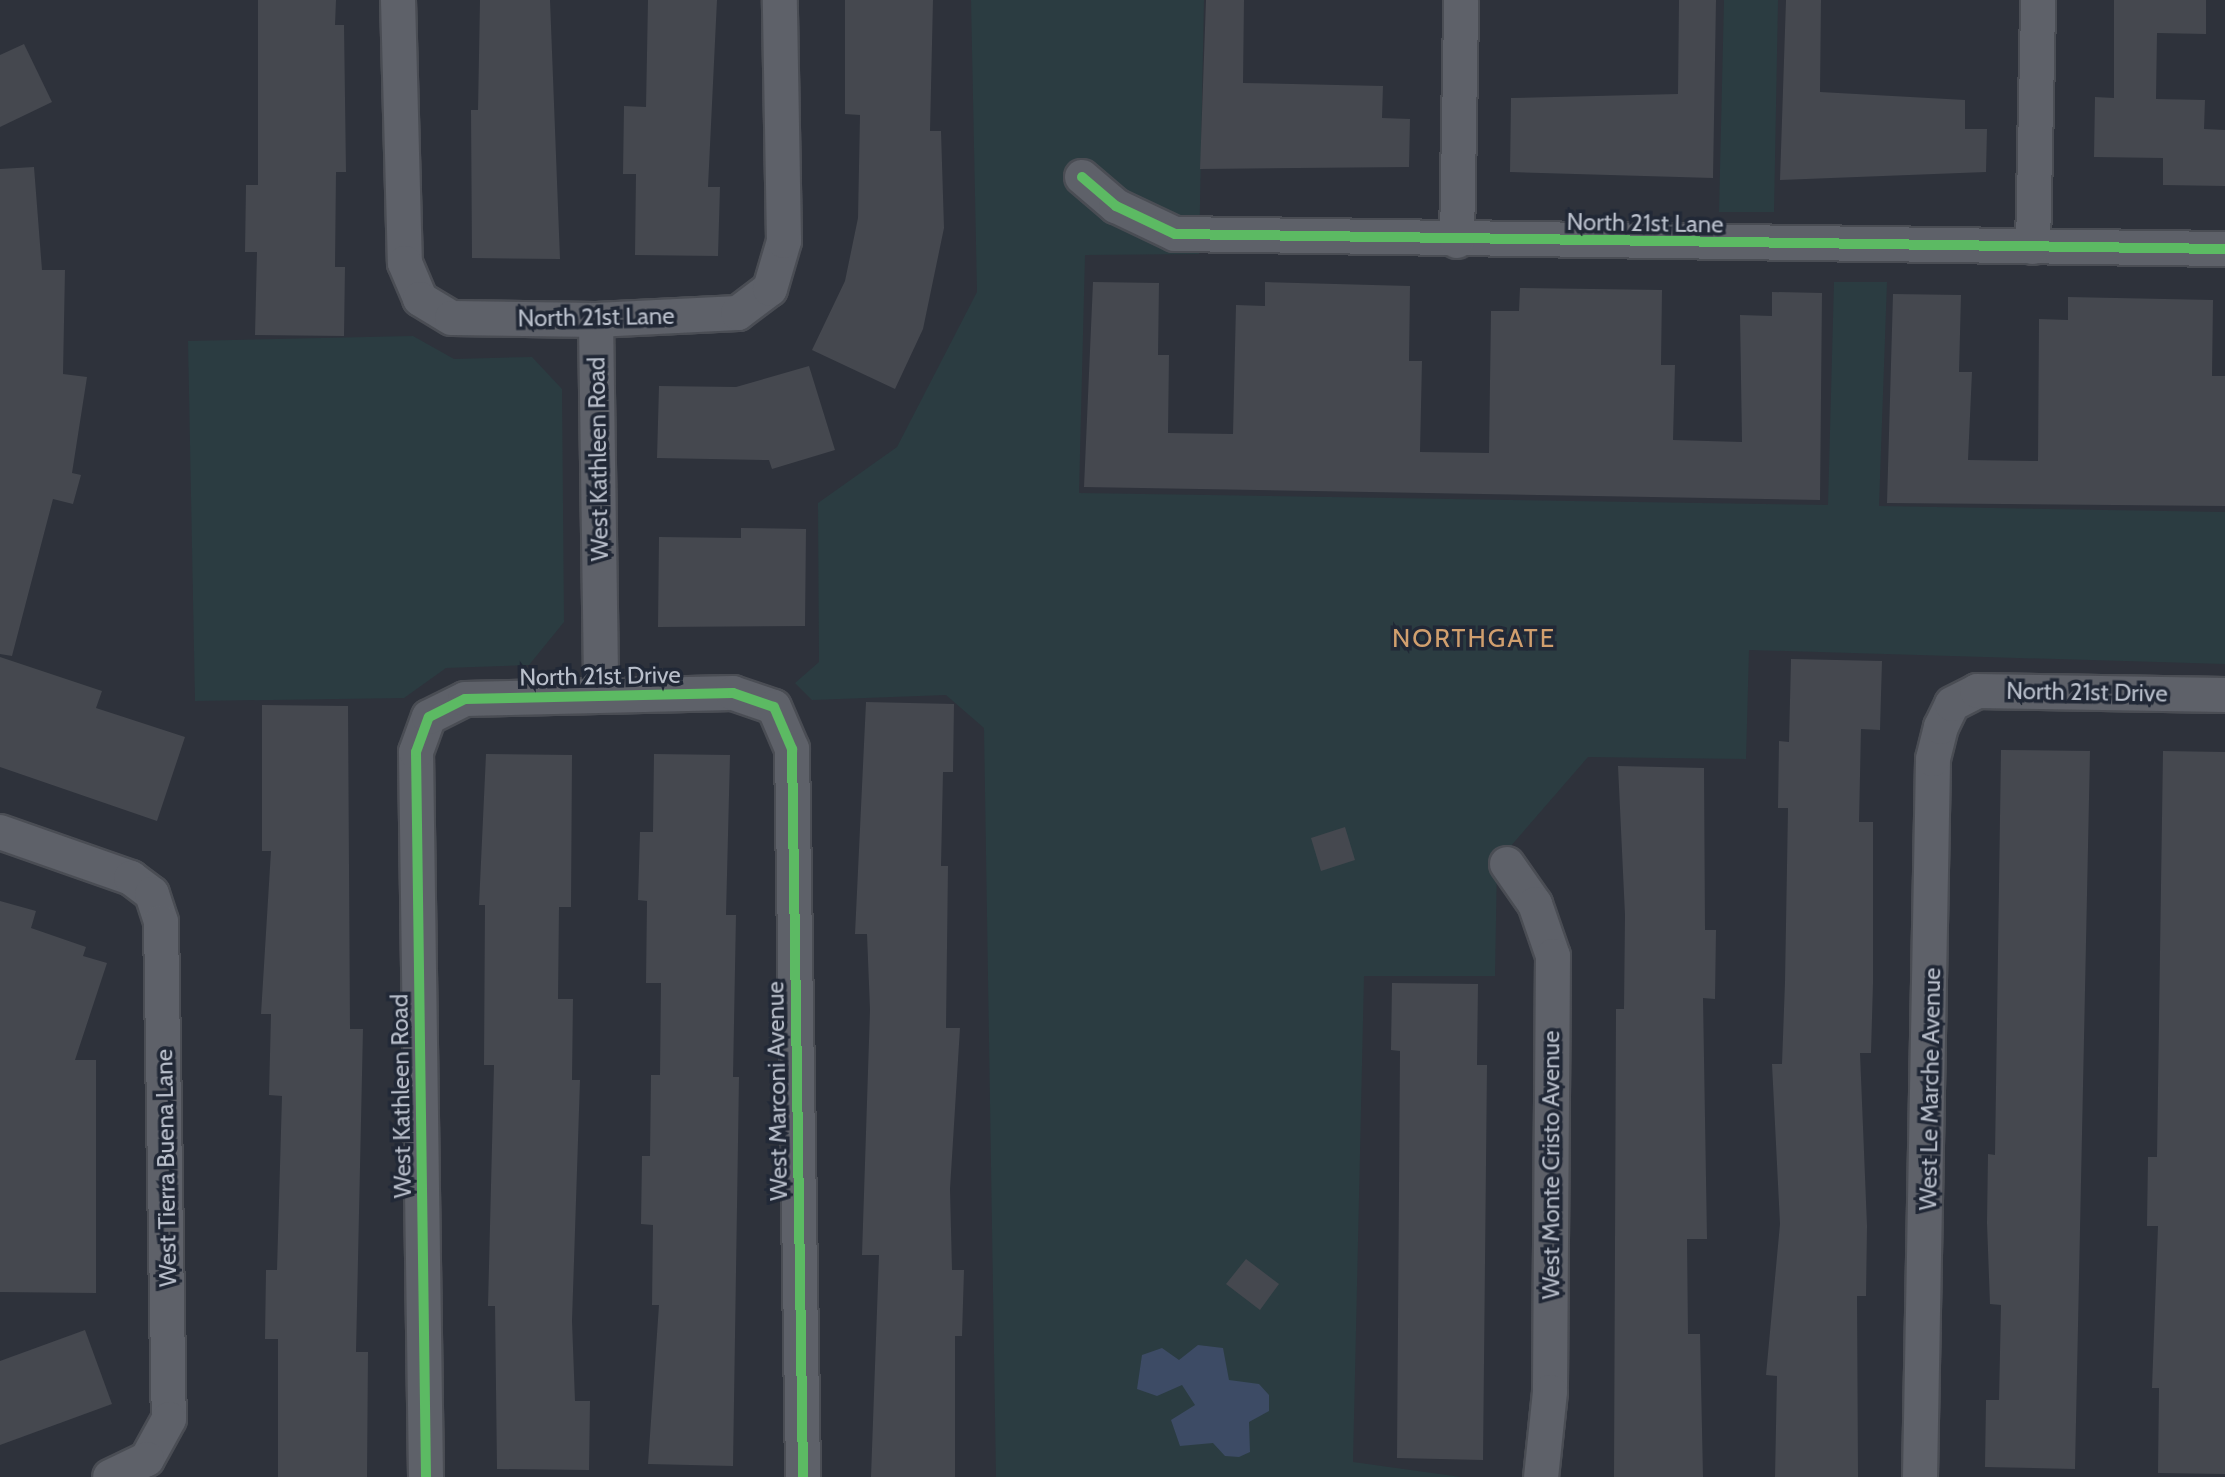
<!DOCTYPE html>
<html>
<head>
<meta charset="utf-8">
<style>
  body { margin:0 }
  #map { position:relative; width:2225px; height:1477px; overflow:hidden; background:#2e323b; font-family:Cabin,sans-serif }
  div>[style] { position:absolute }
  .green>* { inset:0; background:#2b3c41 }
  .water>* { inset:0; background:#3d4b65 }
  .building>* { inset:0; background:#45484f }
  .roads { filter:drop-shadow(2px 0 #4a4d54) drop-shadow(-2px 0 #4a4d54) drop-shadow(0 2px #4a4d54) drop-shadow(0 -2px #4a4d54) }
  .minor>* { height:34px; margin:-17px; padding:0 17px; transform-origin:17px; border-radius:17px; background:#5e6169 }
  .cycleway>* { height:10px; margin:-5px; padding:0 5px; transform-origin:5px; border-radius:5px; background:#5cba63 }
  span { translate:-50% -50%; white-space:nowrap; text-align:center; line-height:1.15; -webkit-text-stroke:7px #212836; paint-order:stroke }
  .street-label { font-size:24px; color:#b9bfcb }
  .neighbourhood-label { font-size:26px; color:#d19f6e; letter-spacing:2px }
</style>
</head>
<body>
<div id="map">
  <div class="green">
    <i style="clip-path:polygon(971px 0,1204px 0,1199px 254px,1085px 255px,1079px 493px,1828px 505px,1834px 282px,1887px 282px,1879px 506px,2225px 512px,2225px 664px,1749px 650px,1746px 759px,1588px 757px,1497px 862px,1495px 976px,1364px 976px,1353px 1462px,1461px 1477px,996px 1477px,984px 728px,946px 695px,812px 700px,795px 683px,819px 662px,818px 503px,897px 447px,977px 292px)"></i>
    <i style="clip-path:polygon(1724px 0,1778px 0,1774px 212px,1719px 212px)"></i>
    <i style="clip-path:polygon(413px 336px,454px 359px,532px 357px,562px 389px,564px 622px,529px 665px,446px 668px,404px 698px,195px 701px,188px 341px)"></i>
  </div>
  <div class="water">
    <i style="clip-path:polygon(1198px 1345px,1223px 1348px,1229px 1380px,1259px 1384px,1269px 1395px,1269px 1411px,1249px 1422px,1250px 1452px,1239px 1457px,1225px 1456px,1213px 1443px,1180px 1446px,1171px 1420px,1195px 1405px,1182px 1385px,1157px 1396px,1137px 1389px,1142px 1355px,1162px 1348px,1179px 1360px)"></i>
  </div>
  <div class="building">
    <i style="clip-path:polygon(258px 0,336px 0,335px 25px,344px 25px,346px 172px,336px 172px,335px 267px,345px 267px,344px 336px,255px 335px,257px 252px,245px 252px,246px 185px,258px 185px)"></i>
    <i style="clip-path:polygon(480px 0,550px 0,560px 259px,472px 258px,471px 110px,478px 110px)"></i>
    <i style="clip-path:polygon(648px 0,717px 0,708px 187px,720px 187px,718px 256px,635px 255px,636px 174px,623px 174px,624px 106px,646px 107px)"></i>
    <i style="clip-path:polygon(845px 0,933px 0,930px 131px,941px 131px,944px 228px,923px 329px,895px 389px,812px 350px,845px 281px,858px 218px,860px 115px,845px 114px)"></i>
    <i style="clip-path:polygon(1206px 0,1244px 0,1243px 83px,1383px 86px,1382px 118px,1410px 119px,1409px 167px,1200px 169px)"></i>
    <i style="clip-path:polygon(1679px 0,1716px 0,1713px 178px,1510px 172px,1511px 98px,1678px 94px)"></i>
    <i style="clip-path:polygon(1786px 0,1821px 0,1820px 92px,1965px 100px,1965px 129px,1987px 129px,1986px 172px,1780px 180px)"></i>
    <i style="clip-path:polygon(2114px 0,2206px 0,2206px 34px,2157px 33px,2156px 99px,2205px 100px,2204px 129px,2225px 130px,2225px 186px,2163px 185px,2163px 158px,2094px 157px,2095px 97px,2114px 98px)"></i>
    <i style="clip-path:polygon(24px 44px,52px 102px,0 127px,0 55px)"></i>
    <i style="clip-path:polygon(34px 167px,42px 270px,65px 270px,63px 374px,87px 377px,72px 473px,81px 475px,73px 504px,53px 499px,12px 656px,0 654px,0 169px)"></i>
    <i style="clip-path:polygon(1093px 282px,1159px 283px,1158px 355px,1169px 355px,1168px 433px,1233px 434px,1236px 305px,1265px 306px,1265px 282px,1410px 286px,1409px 361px,1422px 361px,1420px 452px,1489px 453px,1491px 311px,1519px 311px,1520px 288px,1662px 290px,1661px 365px,1675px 365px,1673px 440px,1742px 442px,1740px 315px,1772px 316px,1772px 292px,1822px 293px,1820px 500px,1084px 487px)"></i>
    <i style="clip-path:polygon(1893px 294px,1961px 295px,1959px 372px,1972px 372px,1968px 460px,2038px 461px,2039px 319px,2068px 320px,2068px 297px,2213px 300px,2212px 376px,2225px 376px,2225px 506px,1887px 503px)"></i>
    <i style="clip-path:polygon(809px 366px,835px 450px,772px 469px,769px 460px,657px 458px,659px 386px,736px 387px)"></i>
    <i style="clip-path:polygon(741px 528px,806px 529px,805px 626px,658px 627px,659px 537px,741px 538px)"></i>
    <i style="clip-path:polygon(0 657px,102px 691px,96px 708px,185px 737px,157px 821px,0 767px)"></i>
    <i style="clip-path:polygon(1791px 659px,1882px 661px,1880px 730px,1861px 729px,1859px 822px,1873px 822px,1873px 983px,1871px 1053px,1860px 1053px,1867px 1226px,1866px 1296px,1857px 1296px,1858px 1477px,1775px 1477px,1777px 1376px,1766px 1375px,1780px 1224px,1772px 1064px,1782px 1064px,1785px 982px,1788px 808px,1778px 808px,1779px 741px,1789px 742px)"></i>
    <i style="clip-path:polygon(866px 702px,954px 704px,953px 772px,943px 772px,941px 866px,948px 866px,946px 1028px,960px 1028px,950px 1189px,952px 1270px,964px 1270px,962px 1336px,955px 1336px,955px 1477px,871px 1477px,879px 1255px,862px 1255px,870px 1010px,867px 934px,855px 934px)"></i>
    <i style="clip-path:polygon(262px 705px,348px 706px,350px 1029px,363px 1029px,356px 1352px,368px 1352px,367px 1477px,278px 1477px,278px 1339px,265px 1339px,266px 1270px,277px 1270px,282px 1096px,269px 1095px,271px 1014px,261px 1014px,271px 851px,262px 851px)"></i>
    <i style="clip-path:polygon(2001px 750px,2090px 751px,2075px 1469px,1985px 1467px,1986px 1400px,1999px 1400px,2001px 1305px,1990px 1304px,1987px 1223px,1988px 1154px,1995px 1155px)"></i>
    <i style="clip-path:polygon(2163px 751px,2225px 752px,2225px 1474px,2158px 1473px,2159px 1388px,2152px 1388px,2158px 1226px,2147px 1226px,2148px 1157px,2157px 1157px)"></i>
    <i style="clip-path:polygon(486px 754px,572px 755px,571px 907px,559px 907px,558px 999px,573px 999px,572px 1080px,580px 1080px,572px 1321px,575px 1401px,590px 1401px,589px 1470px,497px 1469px,495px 1306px,488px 1306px,494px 1065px,484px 1065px,485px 905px,479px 905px)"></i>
    <i style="clip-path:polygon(654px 754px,730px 755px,726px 915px,736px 915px,733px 1077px,739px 1077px,733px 1466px,648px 1464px,659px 1305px,652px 1305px,653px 1225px,641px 1224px,642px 1156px,650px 1156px,651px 1075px,660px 1075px,661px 983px,646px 983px,647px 901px,638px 900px,640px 832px,653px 832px)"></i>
    <i style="clip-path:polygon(1618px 766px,1704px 768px,1705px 930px,1716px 930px,1715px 999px,1703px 998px,1707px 1239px,1687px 1239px,1688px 1334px,1700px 1334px,1703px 1477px,1614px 1477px,1616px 1009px,1624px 1009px,1625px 915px)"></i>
    <i style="clip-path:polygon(1345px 827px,1355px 860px,1321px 871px,1311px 838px)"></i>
    <i style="clip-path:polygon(0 901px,36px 911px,31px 928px,86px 947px,83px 956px,107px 963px,75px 1060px,96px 1060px,96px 1293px,0 1292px)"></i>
    <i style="clip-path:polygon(1392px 983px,1478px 984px,1477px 1065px,1487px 1065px,1483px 1460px,1397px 1458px,1400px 1051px,1391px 1050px)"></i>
    <i style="clip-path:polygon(1246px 1259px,1279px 1284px,1260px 1310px,1226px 1284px)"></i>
    <i style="clip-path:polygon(85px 1330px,112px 1404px,0 1445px,0 1361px)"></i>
  </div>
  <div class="roads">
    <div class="minor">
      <i style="left:398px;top:0;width:263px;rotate:88.5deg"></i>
      <i style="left:405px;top:263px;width:39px;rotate:67deg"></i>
      <i style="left:420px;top:299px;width:37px;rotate:31deg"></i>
      <i style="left:452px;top:318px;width:144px;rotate:0.8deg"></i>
      <i style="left:596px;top:320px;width:142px;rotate:-2.8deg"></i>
      <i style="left:738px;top:313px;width:40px;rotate:-37deg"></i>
      <i style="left:770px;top:289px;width:50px;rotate:-73.7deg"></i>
      <i style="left:784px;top:241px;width:241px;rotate:-91deg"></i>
      <i style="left:1082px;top:177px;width:45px;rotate:40.5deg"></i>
      <i style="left:1116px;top:206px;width:65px;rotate:25.4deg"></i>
      <i style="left:1175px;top:234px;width:1050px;rotate:0.82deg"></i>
      <i style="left:1457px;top:241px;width:241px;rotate:-89deg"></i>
      <i style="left:2033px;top:247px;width:247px;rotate:-88.8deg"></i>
      <i style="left:596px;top:320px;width:375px;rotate:89.2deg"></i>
      <i style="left:0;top:832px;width:139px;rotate:19.3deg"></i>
      <i style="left:131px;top:878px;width:26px;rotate:37deg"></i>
      <i style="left:152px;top:894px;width:29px;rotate:72deg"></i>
      <i style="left:161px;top:922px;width:497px;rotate:89.1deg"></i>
      <i style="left:169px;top:1419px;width:46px;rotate:118.8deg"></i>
      <i style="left:147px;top:1459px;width:41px;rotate:154.1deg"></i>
      <i style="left:1507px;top:864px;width:49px;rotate:55deg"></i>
      <i style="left:1535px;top:904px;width:55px;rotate:70.9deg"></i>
      <i style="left:1553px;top:956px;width:436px;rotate:90.4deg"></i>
      <i style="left:1550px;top:1392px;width:85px;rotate:96deg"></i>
      <i style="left:426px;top:1477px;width:725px;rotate:-90.79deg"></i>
      <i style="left:416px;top:752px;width:37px;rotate:-70deg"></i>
      <i style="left:429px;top:717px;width:40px;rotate:-26.6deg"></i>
      <i style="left:465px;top:699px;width:268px;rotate:-1.3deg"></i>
      <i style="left:733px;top:693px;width:43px;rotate:18.9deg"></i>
      <i style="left:774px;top:707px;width:46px;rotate:66.8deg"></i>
      <i style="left:792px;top:749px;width:728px;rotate:89.13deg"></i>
      <i style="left:1920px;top:1477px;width:718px;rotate:-88.96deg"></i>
      <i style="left:1933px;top:759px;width:33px;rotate:-76deg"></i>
      <i style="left:1941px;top:727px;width:25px;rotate:-64deg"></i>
      <i style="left:1952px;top:704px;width:28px;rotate:-27deg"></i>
      <i style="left:1977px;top:691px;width:248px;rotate:0.9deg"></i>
    </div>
  </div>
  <div class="cycleway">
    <i style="left:1082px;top:177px;width:45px;rotate:40.5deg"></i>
    <i style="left:1116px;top:206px;width:65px;rotate:25.4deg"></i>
    <i style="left:1175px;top:234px;width:1050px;rotate:0.82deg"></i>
    <i style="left:426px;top:1477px;width:725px;rotate:-90.79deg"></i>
    <i style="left:416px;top:752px;width:37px;rotate:-70deg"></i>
    <i style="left:429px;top:717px;width:40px;rotate:-26.6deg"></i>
    <i style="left:465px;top:699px;width:268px;rotate:-1.3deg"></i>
    <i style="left:733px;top:693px;width:43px;rotate:18.9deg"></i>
    <i style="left:774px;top:707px;width:46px;rotate:66.8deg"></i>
    <i style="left:792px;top:749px;width:728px;rotate:89.13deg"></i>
  </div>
  <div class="street-label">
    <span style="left:1645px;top:223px;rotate:1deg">North 21st Lane</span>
    <span style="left:596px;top:317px;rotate:-1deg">North 21st Lane</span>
    <span style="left:598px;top:459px;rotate:-91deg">West Kathleen Road</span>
    <span style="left:600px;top:676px;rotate:-1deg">North 21st Drive</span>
    <span style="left:2087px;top:692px;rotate:1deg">North 21st Drive</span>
    <span style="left:1930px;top:1089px;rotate:-89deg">West Le Marche Avenue</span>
    <span style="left:777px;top:1091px;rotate:-91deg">West Marconi Avenue</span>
    <span style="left:401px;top:1096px;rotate:-91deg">West Kathleen Road</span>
    <span style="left:1551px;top:1165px;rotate:-90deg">West Monte Cristo Avenue</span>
    <span style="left:166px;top:1168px;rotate:-91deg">West Tierra Buena Lane</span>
  </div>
  <div class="neighbourhood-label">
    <span style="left:1474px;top:639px">NORTHGATE</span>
  </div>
</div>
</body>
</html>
